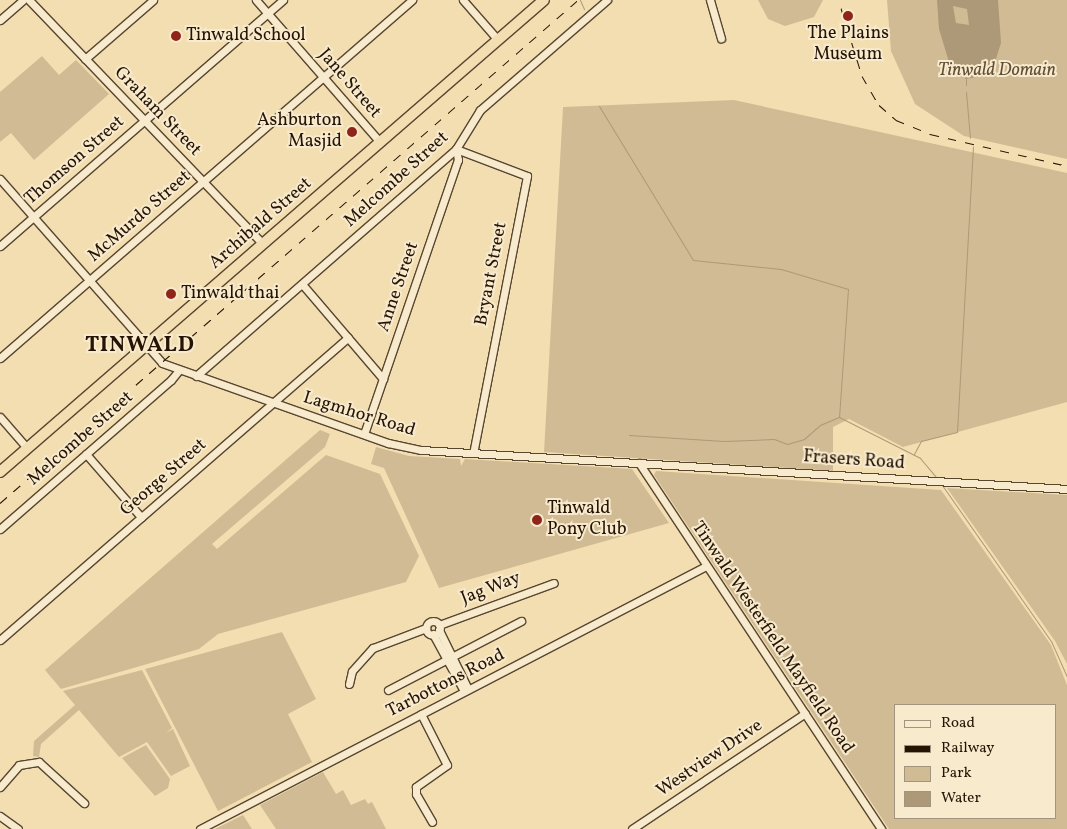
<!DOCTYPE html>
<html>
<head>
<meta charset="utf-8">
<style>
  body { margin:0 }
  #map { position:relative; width:1067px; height:829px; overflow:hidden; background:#f3deb2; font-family:Vollkorn,serif }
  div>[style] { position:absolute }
  .green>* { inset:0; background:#d0bb94 }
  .water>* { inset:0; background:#ad9977 }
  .stream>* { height:1px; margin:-0.5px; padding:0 0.5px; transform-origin:0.5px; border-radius:0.5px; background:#ad9977 }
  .roads { filter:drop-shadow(1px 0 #584630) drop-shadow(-1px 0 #584630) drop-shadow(0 1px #584630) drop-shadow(0 -1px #584630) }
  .minor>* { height:7px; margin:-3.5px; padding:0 3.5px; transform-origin:3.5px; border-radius:3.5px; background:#f7eacd }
  .minor>.ring { margin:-3.5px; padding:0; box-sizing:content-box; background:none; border:7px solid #f7eacd; border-radius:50% }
  .highway>* { height:10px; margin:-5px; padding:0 5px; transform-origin:5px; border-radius:5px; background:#f3deb2 }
  .rail>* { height:1px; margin-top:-0.5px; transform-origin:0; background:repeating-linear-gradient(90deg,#251304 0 9px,transparent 0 18px) }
  .dots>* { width:14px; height:14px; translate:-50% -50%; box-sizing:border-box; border:2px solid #f7eacd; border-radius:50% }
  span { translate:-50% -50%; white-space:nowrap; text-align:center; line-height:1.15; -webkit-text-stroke:4px #f7eacd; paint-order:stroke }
  .poi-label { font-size:18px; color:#251304 }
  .left { translate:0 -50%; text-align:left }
  .right { translate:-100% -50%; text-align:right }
  .park-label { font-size:18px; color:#614e36; font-style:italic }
  .street-label { font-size:18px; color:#251304 }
  .district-label { font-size:22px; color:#251304; font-weight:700; letter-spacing:1px }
  .legend { position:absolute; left:894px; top:704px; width:162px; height:115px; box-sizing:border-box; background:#f7eacd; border:1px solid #a3947d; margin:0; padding:6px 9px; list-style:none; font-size:15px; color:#251304 }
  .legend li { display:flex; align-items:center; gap:10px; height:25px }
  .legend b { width:25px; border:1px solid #a3947d }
</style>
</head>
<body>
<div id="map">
  <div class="green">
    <i style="clip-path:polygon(758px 0,823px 0,814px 17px,785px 26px,768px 19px)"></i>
    <i style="clip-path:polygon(887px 0,1067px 0,1067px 159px,964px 136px,915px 104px,891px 51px)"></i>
    <i style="clip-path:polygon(42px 56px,59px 75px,76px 60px,109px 94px,34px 160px,11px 133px,0 142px,0 92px)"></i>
    <i style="clip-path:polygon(734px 100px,1067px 173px,1067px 402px,903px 447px,849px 419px,833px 427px,833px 471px,544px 452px,563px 107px)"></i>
    <i style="clip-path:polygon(320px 430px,330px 434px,325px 447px,212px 544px,217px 549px,326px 455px,380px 474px,419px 556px,406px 582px,218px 634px,199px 649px,61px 689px,45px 670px)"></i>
    <i style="clip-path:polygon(376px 447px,409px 456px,460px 459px,461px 466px,465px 459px,632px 469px,669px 523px,439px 588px,384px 468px,371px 464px)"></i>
    <i style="clip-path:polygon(evenodd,656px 471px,941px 490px,1051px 645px,1067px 685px,1067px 829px,889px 829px,654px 475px,656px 471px,1056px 705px,1056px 818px,896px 818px,896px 705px,1056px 705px)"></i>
    <i style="clip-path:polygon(947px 488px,1067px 495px,1067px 664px,1055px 641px)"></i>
    <i style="clip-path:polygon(282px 632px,316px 699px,288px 714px,312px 762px,218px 811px,145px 669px)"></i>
    <i style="clip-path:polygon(142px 670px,172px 728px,166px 733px,173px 729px,190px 766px,171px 776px,147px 742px,119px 757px,79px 710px,41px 744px,39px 757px,33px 756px,34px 741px,75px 705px,63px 691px)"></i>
    <i style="clip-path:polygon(146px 745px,170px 779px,168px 788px,155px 796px,122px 758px)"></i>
    <i style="clip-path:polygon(323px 772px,336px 794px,343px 790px,351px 805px,365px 799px,368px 804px,372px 802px,386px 829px,276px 829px,260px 805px)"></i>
    <i style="clip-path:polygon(243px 815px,252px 829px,215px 829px)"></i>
  </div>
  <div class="water">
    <i style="clip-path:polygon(evenodd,937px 0,998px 0,1001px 43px,995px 62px,986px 75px,966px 79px,952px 72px,939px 29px,937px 0,953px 6px,967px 9px,969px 25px,956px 23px,953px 6px)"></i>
  </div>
  <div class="stream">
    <i style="left:580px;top:0;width:10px;rotate:66deg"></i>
    <i style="left:966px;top:85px;width:6px;rotate:-90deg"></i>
    <i style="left:966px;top:92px;width:46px;rotate:85deg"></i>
    <i style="left:599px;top:106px;width:180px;rotate:58.6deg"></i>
    <i style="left:693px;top:260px;width:88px;rotate:5.8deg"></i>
    <i style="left:781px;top:269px;width:70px;rotate:16.6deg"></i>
    <i style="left:848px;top:289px;width:128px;rotate:94deg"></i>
    <i style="left:839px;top:417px;width:91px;rotate:26.8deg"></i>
    <i style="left:920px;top:458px;width:25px;rotate:50deg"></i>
    <i style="left:629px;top:435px;width:95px;rotate:3.6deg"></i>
    <i style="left:724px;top:441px;width:50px;rotate:-2.3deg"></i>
    <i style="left:774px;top:439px;width:14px;rotate:21deg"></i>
    <i style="left:787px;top:444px;width:18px;rotate:-16deg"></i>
    <i style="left:804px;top:439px;width:21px;rotate:-41deg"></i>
    <i style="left:820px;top:425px;width:21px;rotate:-23deg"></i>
    <i style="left:914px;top:454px;width:15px;rotate:-62deg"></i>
    <i style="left:921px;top:441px;width:37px;rotate:-14deg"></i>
    <i style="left:957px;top:432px;width:286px;rotate:-86.8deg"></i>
    <i style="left:942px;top:485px;width:190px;rotate:55.1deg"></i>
    <i style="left:1051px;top:641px;width:39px;rotate:66deg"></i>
  </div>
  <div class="roads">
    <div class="minor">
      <i style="left:29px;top:0;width:338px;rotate:46.2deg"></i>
      <i style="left:256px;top:0;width:189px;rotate:48.9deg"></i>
      <i style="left:463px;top:0;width:53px;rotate:48.8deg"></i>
      <i style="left:710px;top:0;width:40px;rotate:74deg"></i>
      <i style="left:0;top:20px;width:30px;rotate:-41deg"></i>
      <i style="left:85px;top:59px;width:90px;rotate:-40.9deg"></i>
      <i style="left:456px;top:149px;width:76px;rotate:20.8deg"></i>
      <i style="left:527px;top:176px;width:282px;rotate:101deg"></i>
      <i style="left:0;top:179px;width:245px;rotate:48.6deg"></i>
      <i style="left:162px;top:363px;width:240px;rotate:19.5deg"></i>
      <i style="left:388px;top:443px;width:34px;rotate:12deg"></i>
      <i style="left:421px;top:450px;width:647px;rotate:3.45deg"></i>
      <i style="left:0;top:246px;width:375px;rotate:-41deg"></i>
      <i style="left:302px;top:284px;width:125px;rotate:49.5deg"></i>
      <i style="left:0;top:358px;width:546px;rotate:-40.99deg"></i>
      <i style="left:196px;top:376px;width:345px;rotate:-41.1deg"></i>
      <i style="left:456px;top:149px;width:46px;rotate:-58.4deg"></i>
      <i style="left:480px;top:110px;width:168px;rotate:-40.9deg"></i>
      <i style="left:0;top:417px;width:41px;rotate:48.9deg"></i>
      <i style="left:364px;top:434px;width:290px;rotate:-71.1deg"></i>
      <i style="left:458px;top:160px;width:11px;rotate:-100deg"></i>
      <i style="left:86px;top:454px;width:84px;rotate:48.9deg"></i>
      <i style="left:639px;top:463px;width:439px;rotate:56.5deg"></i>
      <i style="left:0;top:529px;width:227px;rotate:-41.1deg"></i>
      <i style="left:171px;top:380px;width:13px;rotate:-51deg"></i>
      <i class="ring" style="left:426px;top:621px;width:7px;height:7px"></i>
      <i style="left:439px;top:625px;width:122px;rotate:-20.1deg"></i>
      <i style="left:439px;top:630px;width:66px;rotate:63.8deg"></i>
      <i style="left:433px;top:634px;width:65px;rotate:61.5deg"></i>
      <i style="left:0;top:640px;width:461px;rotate:-41deg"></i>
      <i style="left:349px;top:684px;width:13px;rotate:-77deg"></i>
      <i style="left:352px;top:671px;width:31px;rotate:-48deg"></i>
      <i style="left:373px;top:648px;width:57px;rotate:-20.7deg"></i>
      <i style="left:388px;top:690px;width:150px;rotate:-27.4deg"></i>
      <i style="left:421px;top:714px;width:57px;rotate:63deg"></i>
      <i style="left:447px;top:765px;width:38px;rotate:145deg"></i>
      <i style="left:416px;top:787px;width:7px;rotate:90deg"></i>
      <i style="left:416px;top:794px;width:32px;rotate:60deg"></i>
      <i style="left:0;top:787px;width:29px;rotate:-49deg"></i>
      <i style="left:19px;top:765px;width:20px;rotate:-9deg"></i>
      <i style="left:39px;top:762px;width:61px;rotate:42.3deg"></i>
      <i style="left:0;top:816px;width:22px;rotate:36deg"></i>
      <i style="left:200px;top:829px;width:570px;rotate:-27.46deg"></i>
      <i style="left:632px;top:829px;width:208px;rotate:-33.8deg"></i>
    </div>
    <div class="highway">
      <i style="left:0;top:472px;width:720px;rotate:-40.95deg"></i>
    </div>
  </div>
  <div class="rail">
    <i style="left:841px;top:8px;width:71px;rotate:72.8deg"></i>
    <i style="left:862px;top:76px;width:34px;rotate:60deg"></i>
    <i style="left:879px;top:105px;width:23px;rotate:41deg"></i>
    <i style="left:896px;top:120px;width:37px;rotate:22deg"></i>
    <i style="left:930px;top:134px;width:141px;rotate:13.1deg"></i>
    <i style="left:0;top:503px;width:766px;rotate:-41.03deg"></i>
  </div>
  <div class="dots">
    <i style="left:848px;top:16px;background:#8f2418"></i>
    <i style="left:176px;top:36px;background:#8f2418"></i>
    <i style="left:352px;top:132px;background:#8f2418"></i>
    <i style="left:171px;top:294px;background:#8f2418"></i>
    <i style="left:537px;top:520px;background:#8f2418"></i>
  </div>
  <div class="poi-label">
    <span style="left:848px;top:45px">The Plains<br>Museum</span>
    <span class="left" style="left:186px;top:36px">Tinwald School</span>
    <span class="right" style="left:342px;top:132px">Ashburton<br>Masjid</span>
    <span class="left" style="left:181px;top:294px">Tinwald thai</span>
    <span class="left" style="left:547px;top:520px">Tinwald<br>Pony Club</span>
  </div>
  <div class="park-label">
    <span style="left:997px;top:71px">Tinwald Domain</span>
  </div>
  <div class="street-label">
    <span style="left:349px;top:84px;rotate:49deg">Jane Street</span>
    <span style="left:157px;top:112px;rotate:46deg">Graham Street</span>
    <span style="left:75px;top:161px;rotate:-41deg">Thomson Street</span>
    <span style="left:397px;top:180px;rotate:-42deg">Melcombe Street</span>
    <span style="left:140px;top:217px;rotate:-41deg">McMurdo Street</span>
    <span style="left:261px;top:224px;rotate:-41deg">Archibald Street</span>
    <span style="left:492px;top:274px;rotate:-79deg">Bryant Street</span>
    <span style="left:399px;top:287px;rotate:-71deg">Anne Street</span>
    <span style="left:359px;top:415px;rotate:17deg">Lagmhor Road</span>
    <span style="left:81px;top:439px;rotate:-41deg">Melcombe Street</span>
    <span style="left:854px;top:461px;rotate:4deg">Frasers Road</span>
    <span style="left:164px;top:478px;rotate:-41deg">George Street</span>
    <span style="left:491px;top:589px;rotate:-21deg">Jag Way</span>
    <span style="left:772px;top:638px;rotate:56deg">Tinwald Westerfield Mayfield Road</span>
    <span style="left:446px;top:684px;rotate:-27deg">Tarbottons Road</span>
    <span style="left:710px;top:759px;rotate:-34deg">Westview Drive</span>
  </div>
  <div class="district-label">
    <span style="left:140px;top:346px">TINWALD</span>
  </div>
  <ul class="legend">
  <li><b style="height:6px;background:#f7eacd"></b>Road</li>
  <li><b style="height:6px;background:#251304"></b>Railway</li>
  <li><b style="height:14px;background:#d0bb94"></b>Park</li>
  <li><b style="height:14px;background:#ad9977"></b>Water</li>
  </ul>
</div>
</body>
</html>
